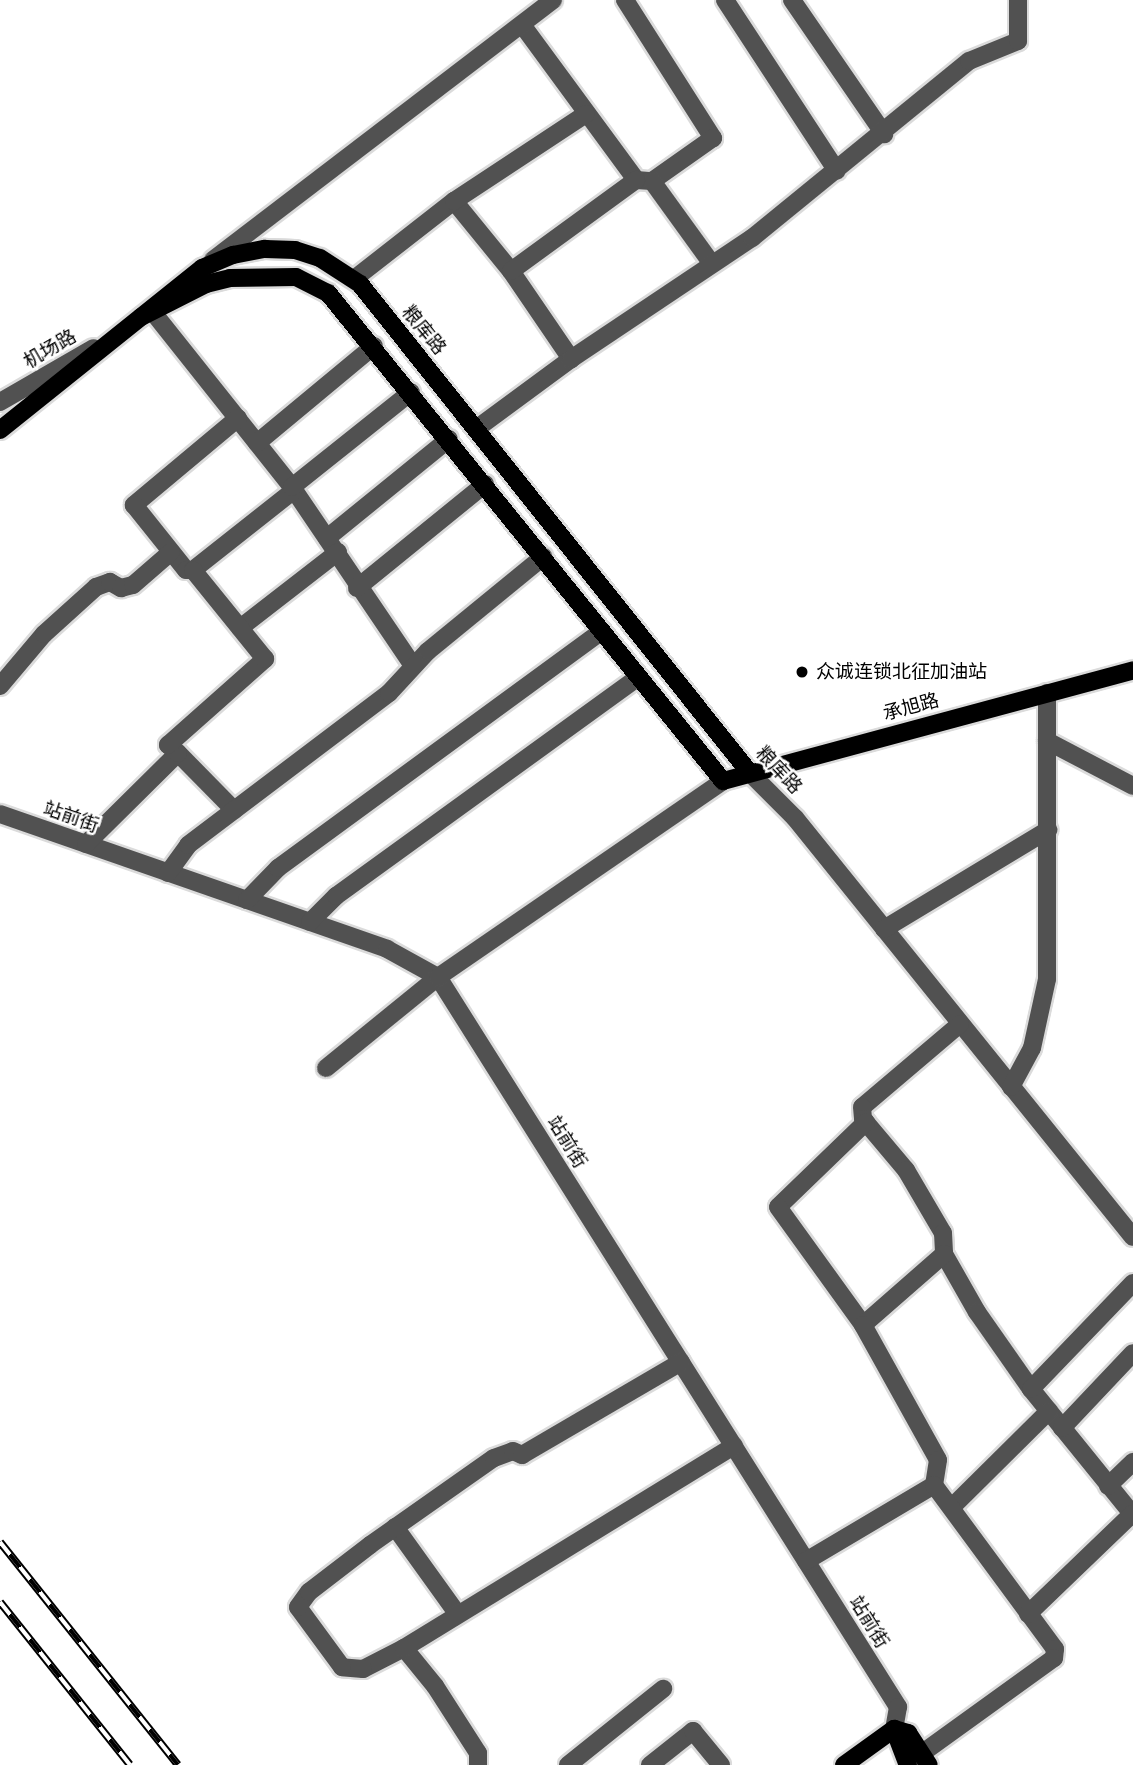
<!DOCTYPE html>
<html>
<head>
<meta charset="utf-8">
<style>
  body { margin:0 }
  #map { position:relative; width:1133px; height:1765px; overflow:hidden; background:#fff; font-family:"Archivo Narrow","Noto Sans SC",sans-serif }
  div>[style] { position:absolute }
  .roads { filter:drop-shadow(2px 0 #dbdbdb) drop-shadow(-2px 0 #dbdbdb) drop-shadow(0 2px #dbdbdb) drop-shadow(0 -2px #dbdbdb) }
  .minor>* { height:18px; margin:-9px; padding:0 9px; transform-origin:9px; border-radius:9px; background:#515151 }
  .major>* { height:18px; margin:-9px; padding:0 9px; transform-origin:9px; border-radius:9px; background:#000 }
  .rail>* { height:8px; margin-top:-4px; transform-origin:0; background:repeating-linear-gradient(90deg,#fff 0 16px,#000 0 32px); box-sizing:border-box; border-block:2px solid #000 }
  .dots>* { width:19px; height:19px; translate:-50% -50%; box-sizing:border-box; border:4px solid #fff; border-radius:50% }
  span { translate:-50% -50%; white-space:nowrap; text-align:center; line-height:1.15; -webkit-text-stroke:5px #fff; paint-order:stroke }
  .street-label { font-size:19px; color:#000 }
  .poi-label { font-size:19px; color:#000 }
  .left { translate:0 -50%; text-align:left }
</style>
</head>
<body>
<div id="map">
  <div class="roads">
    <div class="minor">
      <i style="left:625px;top:0;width:164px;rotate:57.5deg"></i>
      <i style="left:713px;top:138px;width:75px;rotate:144.8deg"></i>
      <i style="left:725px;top:0;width:204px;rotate:56.8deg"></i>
      <i style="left:792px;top:0;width:163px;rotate:55.5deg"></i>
      <i style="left:523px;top:26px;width:191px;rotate:53.7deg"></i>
      <i style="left:636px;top:180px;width:16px;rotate:4deg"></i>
      <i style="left:652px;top:181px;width:102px;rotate:54.1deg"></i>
      <i style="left:454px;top:201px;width:90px;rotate:50.8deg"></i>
      <i style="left:511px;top:271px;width:107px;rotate:55.7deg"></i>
      <i style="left:213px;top:260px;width:428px;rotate:-37.4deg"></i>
      <i style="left:511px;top:271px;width:155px;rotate:-36.1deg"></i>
      <i style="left:354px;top:279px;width:127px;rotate:-38deg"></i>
      <i style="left:454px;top:201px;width:158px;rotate:-33.4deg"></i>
      <i style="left:152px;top:311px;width:225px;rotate:51.5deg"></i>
      <i style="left:292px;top:487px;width:216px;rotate:55.9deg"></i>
      <i style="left:0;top:402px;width:108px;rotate:-29.9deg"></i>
      <i style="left:238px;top:418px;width:136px;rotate:140.1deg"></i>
      <i style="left:134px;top:505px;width:83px;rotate:51.3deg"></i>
      <i style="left:186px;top:570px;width:7px"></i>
      <i style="left:193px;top:570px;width:127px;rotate:-38.3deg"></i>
      <i style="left:476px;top:429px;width:118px;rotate:-36.4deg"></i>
      <i style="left:571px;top:359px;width:218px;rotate:-33.8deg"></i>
      <i style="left:752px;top:238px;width:280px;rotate:-39.2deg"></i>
      <i style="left:969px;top:61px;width:53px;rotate:-22.2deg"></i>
      <i style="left:1018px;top:41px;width:41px;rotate:-90deg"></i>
      <i style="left:257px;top:443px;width:152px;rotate:-39.7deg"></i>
      <i style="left:292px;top:487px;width:152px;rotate:-38.6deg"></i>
      <i style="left:327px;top:538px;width:157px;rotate:-39.1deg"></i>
      <i style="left:357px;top:588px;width:165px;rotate:-39.1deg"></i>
      <i style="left:240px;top:628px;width:124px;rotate:-37.8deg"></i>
      <i style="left:0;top:686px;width:68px;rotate:-49.8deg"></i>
      <i style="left:44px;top:634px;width:70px;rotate:-42.1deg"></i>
      <i style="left:96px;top:587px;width:15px;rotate:-20deg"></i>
      <i style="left:110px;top:582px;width:13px;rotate:29deg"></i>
      <i style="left:121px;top:588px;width:12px;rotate:-14deg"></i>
      <i style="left:133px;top:585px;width:50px;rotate:-41deg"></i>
      <i style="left:1047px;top:741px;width:97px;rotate:27.6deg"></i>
      <i style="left:178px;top:753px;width:80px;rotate:45.5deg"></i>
      <i style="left:749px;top:772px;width:65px;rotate:45deg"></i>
      <i style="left:795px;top:818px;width:538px;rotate:51.11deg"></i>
      <i style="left:0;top:814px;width:410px;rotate:19.2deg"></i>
      <i style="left:387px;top:949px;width:58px;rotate:28.8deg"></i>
      <i style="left:438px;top:977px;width:863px;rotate:57.78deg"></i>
      <i style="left:898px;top:1707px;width:22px;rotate:100deg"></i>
      <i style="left:86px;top:844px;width:129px;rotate:-44.7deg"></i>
      <i style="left:178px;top:753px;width:13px;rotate:-141deg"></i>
      <i style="left:168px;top:745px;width:130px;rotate:-41.6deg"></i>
      <i style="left:265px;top:659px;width:114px;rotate:-129deg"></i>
      <i style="left:168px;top:873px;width:34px;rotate:-54deg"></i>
      <i style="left:188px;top:845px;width:252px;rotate:-37.1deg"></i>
      <i style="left:389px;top:693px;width:57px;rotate:-47.1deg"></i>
      <i style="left:428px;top:651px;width:149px;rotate:-39.3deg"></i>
      <i style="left:247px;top:900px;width:45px;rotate:-45.9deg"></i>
      <i style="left:278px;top:868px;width:401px;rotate:-36.2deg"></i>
      <i style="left:310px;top:922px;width:37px;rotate:-45deg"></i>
      <i style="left:336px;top:896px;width:373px;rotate:-35.9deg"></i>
      <i style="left:884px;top:929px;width:192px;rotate:-31.1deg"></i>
      <i style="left:960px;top:1024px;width:128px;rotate:139.7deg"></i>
      <i style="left:862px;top:1107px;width:12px;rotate:85deg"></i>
      <i style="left:863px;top:1119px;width:67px;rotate:49.9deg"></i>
      <i style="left:906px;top:1170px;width:73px;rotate:59.6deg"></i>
      <i style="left:943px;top:1233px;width:21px;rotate:87deg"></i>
      <i style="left:944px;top:1254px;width:67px;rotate:60.4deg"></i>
      <i style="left:977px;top:1312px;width:94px;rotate:55deg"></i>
      <i style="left:1031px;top:1389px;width:162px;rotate:51deg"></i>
      <i style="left:326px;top:1068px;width:144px;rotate:-39.1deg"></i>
      <i style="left:438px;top:977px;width:346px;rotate:-34.5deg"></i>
      <i style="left:1011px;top:1087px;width:44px;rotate:-61.7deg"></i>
      <i style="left:1032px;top:1048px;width:71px;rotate:-77.7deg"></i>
      <i style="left:1047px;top:979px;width:286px;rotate:-90deg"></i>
      <i style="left:866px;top:1122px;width:122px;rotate:136deg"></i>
      <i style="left:778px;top:1207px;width:145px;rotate:54.2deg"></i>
      <i style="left:863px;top:1325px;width:108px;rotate:-41.2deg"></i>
      <i style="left:863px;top:1325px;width:154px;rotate:60.9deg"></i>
      <i style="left:938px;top:1460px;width:25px;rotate:99deg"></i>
      <i style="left:1031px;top:1389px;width:147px;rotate:-46.1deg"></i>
      <i style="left:1062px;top:1428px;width:103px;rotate:-46.6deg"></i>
      <i style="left:1108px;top:1486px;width:35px;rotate:-44deg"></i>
      <i style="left:953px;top:1506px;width:135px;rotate:-44.7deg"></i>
      <i style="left:395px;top:1527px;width:105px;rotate:54.3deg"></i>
      <i style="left:806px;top:1561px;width:149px;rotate:-30.7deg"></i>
      <i style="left:934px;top:1485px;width:204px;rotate:53.6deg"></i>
      <i style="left:1055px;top:1649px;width:9px;rotate:96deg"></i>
      <i style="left:1054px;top:1658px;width:176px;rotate:144.2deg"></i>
      <i style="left:1028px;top:1614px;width:144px;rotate:-43.9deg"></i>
      <i style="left:404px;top:1648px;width:46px;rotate:152.9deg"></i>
      <i style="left:363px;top:1669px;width:21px;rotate:-175deg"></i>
      <i style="left:342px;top:1667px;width:74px;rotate:-126.3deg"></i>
      <i style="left:298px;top:1607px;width:19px;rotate:-54deg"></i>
      <i style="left:309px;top:1592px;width:77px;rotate:-37.6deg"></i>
      <i style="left:370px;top:1545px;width:151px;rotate:-35.1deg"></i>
      <i style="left:494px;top:1458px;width:20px;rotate:-20deg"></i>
      <i style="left:513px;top:1451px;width:10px;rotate:24deg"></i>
      <i style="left:522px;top:1455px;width:184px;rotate:-30.3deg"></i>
      <i style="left:478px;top:1765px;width:12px;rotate:-90deg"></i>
      <i style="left:478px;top:1753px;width:80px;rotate:-122.7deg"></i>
      <i style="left:435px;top:1686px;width:49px;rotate:-129.2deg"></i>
      <i style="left:404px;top:1648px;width:387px;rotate:-31.5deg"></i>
      <i style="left:568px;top:1765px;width:122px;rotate:-38.7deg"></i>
      <i style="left:650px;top:1765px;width:55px;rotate:-38.3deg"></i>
      <i style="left:693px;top:1731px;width:44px;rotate:50.5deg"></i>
    </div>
    <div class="major">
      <i style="left:141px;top:317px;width:73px;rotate:-26.9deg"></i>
      <i style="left:206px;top:284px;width:25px;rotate:-14deg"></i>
      <i style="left:230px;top:278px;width:66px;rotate:-0.9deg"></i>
      <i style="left:296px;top:277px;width:36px;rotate:27deg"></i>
      <i style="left:328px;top:293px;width:628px;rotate:51.01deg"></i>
      <i style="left:723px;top:781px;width:425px;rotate:-15.1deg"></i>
      <i style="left:0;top:430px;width:259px;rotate:-38.7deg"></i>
      <i style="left:202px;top:268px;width:34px;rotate:-23deg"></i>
      <i style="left:233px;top:255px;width:33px;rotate:-11deg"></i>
      <i style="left:265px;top:249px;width:30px;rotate:2deg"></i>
      <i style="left:295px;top:250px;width:26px;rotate:18deg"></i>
      <i style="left:320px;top:258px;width:48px;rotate:33deg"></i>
      <i style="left:360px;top:284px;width:624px;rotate:51.44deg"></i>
      <i style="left:894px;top:1729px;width:15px;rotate:16deg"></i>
      <i style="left:908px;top:1733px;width:38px;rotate:57deg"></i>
      <i style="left:894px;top:1729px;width:39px;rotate:69deg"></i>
      <i style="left:844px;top:1765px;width:62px;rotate:-35.8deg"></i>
    </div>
  </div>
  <div class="rail">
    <i style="left:0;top:1542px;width:285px;rotate:51.4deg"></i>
    <i style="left:0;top:1602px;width:208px;rotate:51.4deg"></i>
  </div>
  <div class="dots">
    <i style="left:802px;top:672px;background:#000"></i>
  </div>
  <div class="street-label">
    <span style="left:424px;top:330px;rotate:51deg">粮库路</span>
    <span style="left:50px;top:349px;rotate:-30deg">机场路</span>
    <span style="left:911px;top:707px;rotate:-15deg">承旭路</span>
    <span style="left:779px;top:770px;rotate:47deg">粮库路</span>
    <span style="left:71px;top:817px;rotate:19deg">站前街</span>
    <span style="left:567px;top:1142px;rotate:58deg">站前街</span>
    <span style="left:869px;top:1622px;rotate:58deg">站前街</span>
  </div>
  <div class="poi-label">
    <span class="left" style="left:816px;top:672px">众诚连锁北征加油站</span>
  </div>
</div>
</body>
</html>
